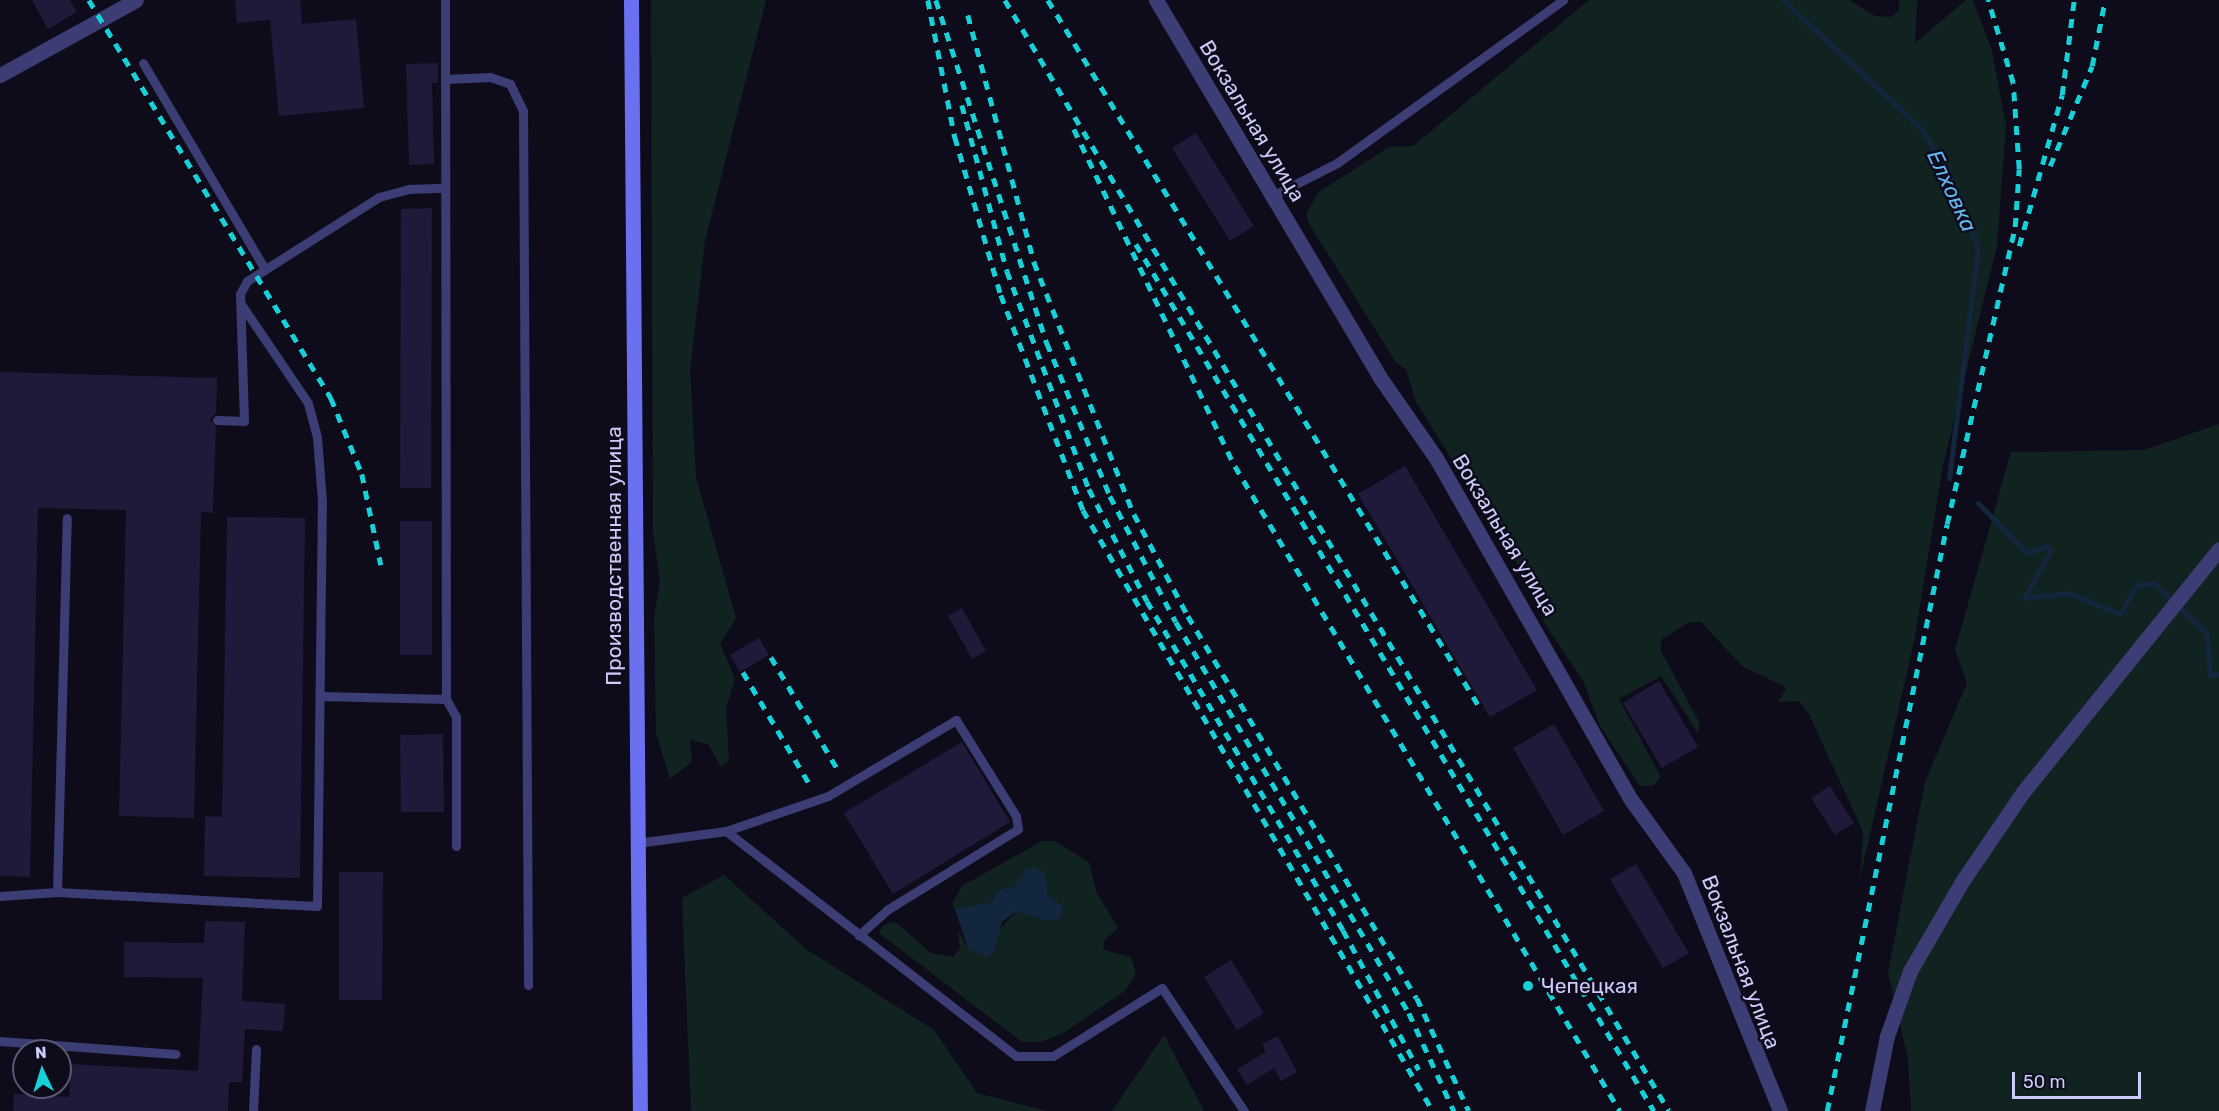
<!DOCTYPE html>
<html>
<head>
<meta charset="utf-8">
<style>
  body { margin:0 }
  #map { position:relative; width:2219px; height:1111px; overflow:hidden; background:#0e0c1a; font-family:Rubik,sans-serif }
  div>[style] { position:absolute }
  .green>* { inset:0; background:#102321 }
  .water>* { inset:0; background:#12263e }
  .stream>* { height:5px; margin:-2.5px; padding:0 2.5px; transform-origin:2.5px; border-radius:2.5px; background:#12263e }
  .building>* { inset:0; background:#1f1a39 }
  .lane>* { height:9px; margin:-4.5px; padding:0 4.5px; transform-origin:4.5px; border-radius:4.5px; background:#3c3d74 }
  .street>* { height:15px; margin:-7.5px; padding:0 7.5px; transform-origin:7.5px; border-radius:7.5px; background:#3c3d74 }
  .secondary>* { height:15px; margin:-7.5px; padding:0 7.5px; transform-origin:7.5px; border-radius:7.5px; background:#6b70f0 }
  .rail>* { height:4.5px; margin-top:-2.25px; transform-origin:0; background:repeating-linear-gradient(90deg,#17d1d9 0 9px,transparent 0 17px) }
  .dots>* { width:16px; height:16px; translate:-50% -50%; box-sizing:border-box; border:3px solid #0e0c1a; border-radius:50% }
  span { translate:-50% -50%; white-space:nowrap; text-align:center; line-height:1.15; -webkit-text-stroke:5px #0e0c1a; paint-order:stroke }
  .street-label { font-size:21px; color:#cdcbfa }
  .poi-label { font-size:21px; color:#cdcbfa }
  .left { translate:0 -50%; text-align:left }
  .water-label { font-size:22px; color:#63b6ef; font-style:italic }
  .north { position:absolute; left:12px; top:1039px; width:60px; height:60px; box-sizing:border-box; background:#0e0c1a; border:2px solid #5a5874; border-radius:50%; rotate:356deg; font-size:16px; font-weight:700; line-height:24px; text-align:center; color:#cdcbfa }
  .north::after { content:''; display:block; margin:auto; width:21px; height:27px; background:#17d1d9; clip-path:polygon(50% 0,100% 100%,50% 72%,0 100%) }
  .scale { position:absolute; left:2012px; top:1072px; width:129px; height:27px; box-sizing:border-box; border:3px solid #cdcbfa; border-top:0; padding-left:8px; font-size:18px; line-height:21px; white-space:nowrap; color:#cdcbfa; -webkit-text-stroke:4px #0e0c1a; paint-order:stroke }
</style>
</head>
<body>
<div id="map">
  <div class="green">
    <i style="clip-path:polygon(651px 0,766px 0,705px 241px,690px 371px,696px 477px,736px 618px,720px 644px,735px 678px,726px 709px,729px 760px,721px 767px,708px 744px,690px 740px,692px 762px,670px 779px,656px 733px,654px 618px,660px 581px,653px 532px)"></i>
    <i style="clip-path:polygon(1589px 0,1849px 0,1875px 16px,1891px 17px,1899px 10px,1899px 0,1917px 0,1915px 43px,1966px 0,1973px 0,1992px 51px,2006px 126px,1997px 246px,1943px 465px,1915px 637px,1860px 878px,1863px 832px,1809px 714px,1799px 701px,1778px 702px,1787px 688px,1742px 666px,1701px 622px,1690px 622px,1662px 639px,1660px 649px,1700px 724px,1698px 733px,1661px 676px,1619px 699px,1661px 777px,1653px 786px,1640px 786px,1600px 726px,1583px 681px,1545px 624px,1530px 584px,1416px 402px,1406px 370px,1395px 361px,1309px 224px,1306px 213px,1319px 192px,1389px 147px,1413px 146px)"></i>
    <i style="clip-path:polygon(2219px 424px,2219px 1111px,1911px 1111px,1908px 1059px,1888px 972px,1925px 782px,1967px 683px,1955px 650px,2011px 452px,2144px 450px)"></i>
    <i style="clip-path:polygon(1042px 841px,1054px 841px,1089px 862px,1096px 891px,1118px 928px,1103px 942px,1104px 950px,1131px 957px,1136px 974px,1126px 990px,1065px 1032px,1041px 1042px,1022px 1042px,879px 933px,883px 925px,895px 922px,931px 953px,953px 957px,960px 948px,958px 931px,968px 948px,1001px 928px,1016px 911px,1061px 918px,1063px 906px,1048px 895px,1045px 878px,1024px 874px,1015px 886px,1000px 890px,992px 902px,955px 909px,952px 904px,962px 886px)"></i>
    <i style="clip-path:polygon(724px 875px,806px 949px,934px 1030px,977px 1093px,1047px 1111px,691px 1111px,682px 898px)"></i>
    <i style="clip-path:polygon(1164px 1035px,1204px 1111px,1112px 1111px)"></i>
  </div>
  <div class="water">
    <i style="clip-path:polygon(1035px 867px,1045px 873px,1048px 895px,1063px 906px,1061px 918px,1048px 921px,1016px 911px,1002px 922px,994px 952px,987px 957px,968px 948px,955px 909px,992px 902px,999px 890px,1015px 886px,1025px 870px)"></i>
  </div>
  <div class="stream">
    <i style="left:1783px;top:0;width:190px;rotate:42.9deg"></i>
    <i style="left:1922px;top:129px;width:64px;rotate:60.3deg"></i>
    <i style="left:1954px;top:185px;width:68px;rotate:69.4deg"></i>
    <i style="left:1978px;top:249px;width:231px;rotate:97.2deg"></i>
    <i style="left:1978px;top:503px;width:70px;rotate:45.6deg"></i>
    <i style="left:2027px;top:553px;width:20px;rotate:-20deg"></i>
    <i style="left:2046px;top:546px;width:6px;rotate:39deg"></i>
    <i style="left:2051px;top:550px;width:55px;rotate:119.4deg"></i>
    <i style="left:2024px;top:598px;width:45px;rotate:-6.3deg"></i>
    <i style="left:2069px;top:593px;width:55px;rotate:22.4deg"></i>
    <i style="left:2120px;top:614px;width:34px;rotate:-60deg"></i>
    <i style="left:2137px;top:585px;width:17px;rotate:-7deg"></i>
    <i style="left:2154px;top:583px;width:74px;rotate:43.9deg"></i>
    <i style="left:2207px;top:634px;width:42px;rotate:85.9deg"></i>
    <i style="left:2210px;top:676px;width:9px;rotate:-13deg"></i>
  </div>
  <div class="building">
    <i style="clip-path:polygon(32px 0,70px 0,77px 12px,48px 29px)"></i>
    <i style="clip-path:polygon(235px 0,300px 0,302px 24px,356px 19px,364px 108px,279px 116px,270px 20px,237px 23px)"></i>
    <i style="clip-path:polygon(438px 63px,438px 83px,432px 83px,434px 164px,409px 165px,406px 64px)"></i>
    <i style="clip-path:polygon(1196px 133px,1254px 226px,1230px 241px,1172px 148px)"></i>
    <i style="clip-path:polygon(432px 208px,431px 488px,400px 488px,401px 209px)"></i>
    <i style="clip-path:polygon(0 372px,217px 378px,216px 413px,210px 420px,216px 426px,213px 513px,201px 512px,194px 818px,119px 816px,126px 510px,38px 508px,30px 877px,0 876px)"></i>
    <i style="clip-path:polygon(1405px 466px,1537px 690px,1490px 717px,1358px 494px)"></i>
    <i style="clip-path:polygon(227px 517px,305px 518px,300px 878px,204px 876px,205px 816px,222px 817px)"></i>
    <i style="clip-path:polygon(400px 521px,432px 521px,432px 655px,400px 655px)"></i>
    <i style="clip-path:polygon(962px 608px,986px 651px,972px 659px,948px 616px)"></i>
    <i style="clip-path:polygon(759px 638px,769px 655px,740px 672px,730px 655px)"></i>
    <i style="clip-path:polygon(1659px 681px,1698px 747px,1662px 768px,1623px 703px)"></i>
    <i style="clip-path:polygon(1554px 724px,1604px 811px,1563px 835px,1513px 748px)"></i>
    <i style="clip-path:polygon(443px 734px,444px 812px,401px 812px,400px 735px)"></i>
    <i style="clip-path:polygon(962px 742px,1010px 822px,893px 894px,844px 813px)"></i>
    <i style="clip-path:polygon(1830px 786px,1854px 823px,1835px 835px,1811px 798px)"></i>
    <i style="clip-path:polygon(1636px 864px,1689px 953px,1663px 968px,1610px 879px)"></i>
    <i style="clip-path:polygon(339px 872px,383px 872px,382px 1000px,339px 1000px)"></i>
    <i style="clip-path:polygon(205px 921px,245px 922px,242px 1001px,285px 1004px,283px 1031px,245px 1029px,242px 1082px,229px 1082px,228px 1111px,13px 1111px,14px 1094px,69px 1097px,71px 1064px,198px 1071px,203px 978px,124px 977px,124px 942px,204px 943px)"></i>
    <i style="clip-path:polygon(1231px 960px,1264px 1013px,1237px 1030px,1204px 977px)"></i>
    <i style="clip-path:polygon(1278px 1036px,1297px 1072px,1281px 1081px,1274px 1068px,1247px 1085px,1237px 1069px,1266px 1052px,1262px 1044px)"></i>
  </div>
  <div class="lane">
    <i style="left:445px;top:0;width:699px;rotate:89.92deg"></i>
    <i style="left:446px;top:699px;width:21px;rotate:61deg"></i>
    <i style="left:456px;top:717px;width:129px;rotate:90deg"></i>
    <i style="left:143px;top:63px;width:238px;rotate:59.4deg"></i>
    <i style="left:446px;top:79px;width:44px;rotate:-2.6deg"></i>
    <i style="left:490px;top:77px;width:21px;rotate:19deg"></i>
    <i style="left:510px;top:84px;width:30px;rotate:64deg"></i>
    <i style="left:523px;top:111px;width:874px;rotate:89.67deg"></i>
    <i style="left:1274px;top:195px;width:71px;rotate:-26.9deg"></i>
    <i style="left:1337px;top:163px;width:279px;rotate:-35.8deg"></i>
    <i style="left:217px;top:420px;width:27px;rotate:2deg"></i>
    <i style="left:244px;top:421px;width:127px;rotate:-91.8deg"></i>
    <i style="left:240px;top:294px;width:15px;rotate:-62deg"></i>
    <i style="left:247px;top:281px;width:156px;rotate:-32.5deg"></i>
    <i style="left:379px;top:197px;width:30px;rotate:-15deg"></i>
    <i style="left:408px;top:189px;width:35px;rotate:-2deg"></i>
    <i style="left:320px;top:696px;width:126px;rotate:1.4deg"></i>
    <i style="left:726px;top:831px;width:367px;rotate:37.8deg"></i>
    <i style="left:1016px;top:1056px;width:37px"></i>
    <i style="left:1053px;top:1056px;width:128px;rotate:-32deg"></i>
    <i style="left:1162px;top:988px;width:148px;rotate:56.3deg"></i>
    <i style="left:637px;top:843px;width:90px;rotate:-7.7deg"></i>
    <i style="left:726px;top:831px;width:108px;rotate:-18.9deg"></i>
    <i style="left:828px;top:796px;width:149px;rotate:-30.7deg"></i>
    <i style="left:956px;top:720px;width:113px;rotate:58deg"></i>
    <i style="left:1016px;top:816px;width:13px;rotate:81deg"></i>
    <i style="left:1018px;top:829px;width:154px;rotate:148.3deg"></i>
    <i style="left:887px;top:910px;width:38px;rotate:138deg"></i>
    <i style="left:57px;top:892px;width:374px;rotate:-88.5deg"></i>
    <i style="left:0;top:896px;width:57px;rotate:-4deg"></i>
    <i style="left:57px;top:892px;width:260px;rotate:3.1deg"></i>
    <i style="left:317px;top:906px;width:405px;rotate:-89.3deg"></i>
    <i style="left:322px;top:501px;width:64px;rotate:-94.5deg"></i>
    <i style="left:317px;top:437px;width:35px;rotate:-105deg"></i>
    <i style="left:308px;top:403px;width:120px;rotate:-124.1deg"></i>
    <i style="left:0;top:1041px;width:176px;rotate:4.2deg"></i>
    <i style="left:253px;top:1111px;width:62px;rotate:-87.2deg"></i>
  </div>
  <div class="street">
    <i style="left:1156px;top:0;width:437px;rotate:59.3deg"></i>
    <i style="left:1379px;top:376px;width:100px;rotate:55.2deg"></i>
    <i style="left:1436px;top:458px;width:395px;rotate:60.3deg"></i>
    <i style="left:1632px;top:801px;width:89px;rotate:54.2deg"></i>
    <i style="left:1684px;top:873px;width:257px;rotate:68deg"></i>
    <i style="left:0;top:75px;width:155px;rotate:-28.9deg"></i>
    <i style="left:1872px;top:1111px;width:76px;rotate:-78.7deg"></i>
    <i style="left:1887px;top:1036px;width:69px;rotate:-70.5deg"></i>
    <i style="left:1910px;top:971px;width:105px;rotate:-59.8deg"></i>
    <i style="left:1963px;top:880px;width:107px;rotate:-55.7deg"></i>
    <i style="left:2023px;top:792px;width:312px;rotate:-51.1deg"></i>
  </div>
  <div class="secondary">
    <i style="left:631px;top:0;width:1111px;rotate:89.54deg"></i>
  </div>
  <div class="rail">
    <i style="left:89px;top:0;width:466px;rotate:58.7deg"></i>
    <i style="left:331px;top:398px;width:82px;rotate:67.8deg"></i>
    <i style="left:362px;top:474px;width:93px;rotate:78.2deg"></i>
    <i style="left:928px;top:0;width:140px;rotate:78.9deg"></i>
    <i style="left:955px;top:137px;width:165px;rotate:73.8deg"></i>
    <i style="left:1001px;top:295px;width:230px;rotate:69.1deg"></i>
    <i style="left:1083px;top:510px;width:695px;rotate:59.79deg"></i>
    <i style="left:936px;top:0;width:361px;rotate:72.1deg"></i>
    <i style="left:1047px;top:343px;width:165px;rotate:67.6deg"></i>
    <i style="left:1110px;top:496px;width:142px;rotate:62.4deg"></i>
    <i style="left:1176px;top:622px;width:455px;rotate:59.2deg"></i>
    <i style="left:1409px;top:1013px;width:108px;rotate:65.3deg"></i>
    <i style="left:1005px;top:0;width:1294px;rotate:59.13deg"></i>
    <i style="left:1048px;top:0;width:833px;rotate:58.6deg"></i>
    <i style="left:968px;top:15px;width:256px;rotate:75deg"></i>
    <i style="left:1034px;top:262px;width:271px;rotate:68.4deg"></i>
    <i style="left:1134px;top:514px;width:115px;rotate:62.1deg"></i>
    <i style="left:1188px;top:616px;width:445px;rotate:59.1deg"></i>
    <i style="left:1417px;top:998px;width:124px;rotate:65.3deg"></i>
    <i style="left:962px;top:105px;width:172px;rotate:74.8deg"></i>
    <i style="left:1007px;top:271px;width:233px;rotate:69.4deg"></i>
    <i style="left:1089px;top:489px;width:126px;rotate:62.6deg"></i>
    <i style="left:1147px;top:601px;width:383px;rotate:59.2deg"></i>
    <i style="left:1343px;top:930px;width:159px;rotate:61.5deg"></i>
    <i style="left:1074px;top:129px;width:373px;rotate:64.5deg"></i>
    <i style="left:1235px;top:466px;width:751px;rotate:59.17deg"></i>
    <i style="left:2050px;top:166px;width:108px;rotate:-67.2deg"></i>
    <i style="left:2092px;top:66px;width:67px;rotate:-78.9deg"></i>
    <i style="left:1136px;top:244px;width:1010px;rotate:59.14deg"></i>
    <i style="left:2019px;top:246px;width:157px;rotate:-74.1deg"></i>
    <i style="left:2062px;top:95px;width:96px;rotate:-82.8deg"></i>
    <i style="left:771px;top:657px;width:129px;rotate:59.3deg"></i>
    <i style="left:743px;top:672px;width:129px;rotate:59.3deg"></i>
    <i style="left:1827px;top:1111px;width:599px;rotate:-78.45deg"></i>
    <i style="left:1947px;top:524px;width:305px;rotate:-77.1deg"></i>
    <i style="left:2015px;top:227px;width:58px;rotate:-86.1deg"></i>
    <i style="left:2019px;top:169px;width:86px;rotate:-94deg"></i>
    <i style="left:2013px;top:83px;width:87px;rotate:-106.8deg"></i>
  </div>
  <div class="dots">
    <i style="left:1528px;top:986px;background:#17d1d9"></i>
  </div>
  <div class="street-label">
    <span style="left:1252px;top:121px;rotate:59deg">Вокзальная улица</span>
    <span style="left:1505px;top:535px;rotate:59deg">Вокзальная улица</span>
    <span style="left:614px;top:556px;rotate:-90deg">Производственная улица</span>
    <span style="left:1741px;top:962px;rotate:69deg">Вокзальная улица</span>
  </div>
  <div class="poi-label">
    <span class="left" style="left:1541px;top:986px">Чепецкая</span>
  </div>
  <div class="water-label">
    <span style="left:1952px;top:191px;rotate:65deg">Елховка</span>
  </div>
  <div class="north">N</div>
  <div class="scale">50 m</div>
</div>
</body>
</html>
